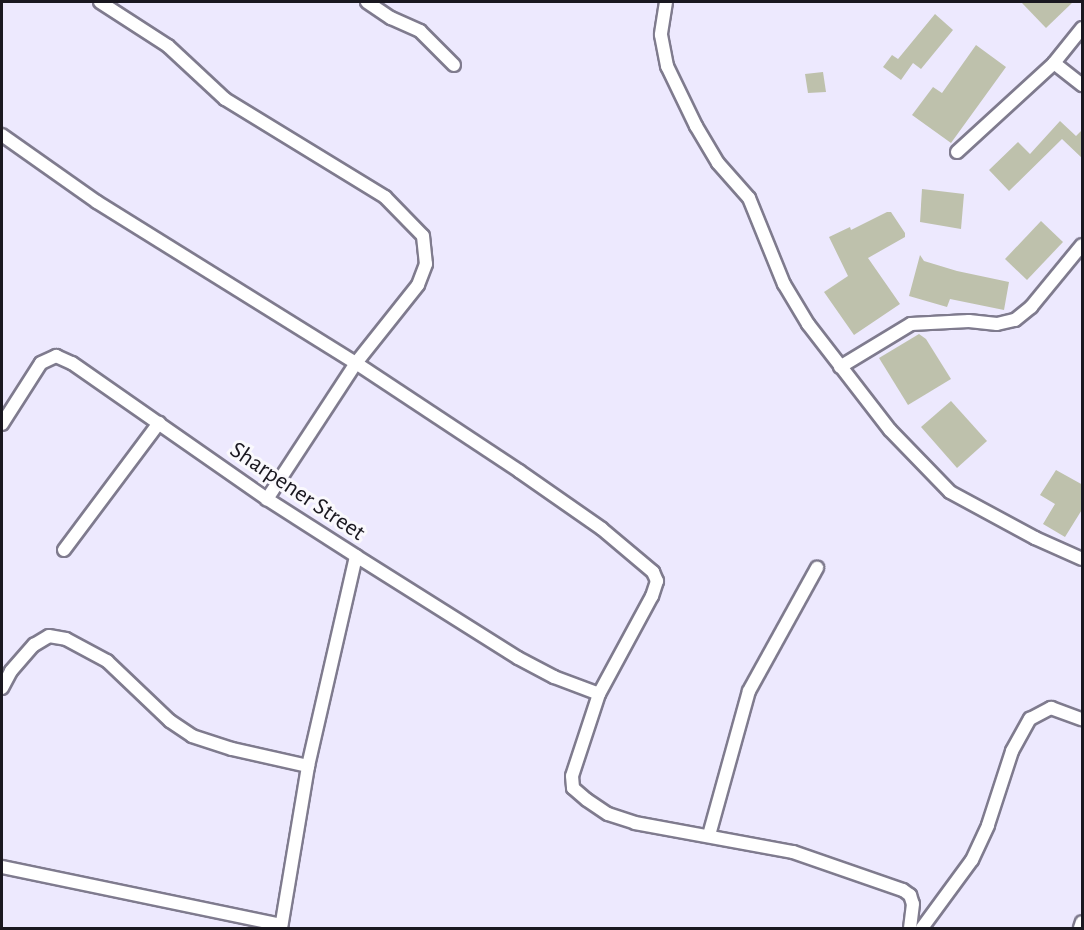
<!DOCTYPE html>
<html>
<head>
<meta charset="utf-8">
<style>
  body { margin:0 }
  #map { position:relative; width:1084px; height:930px; overflow:hidden; background:#ede9fe; font-family:"Alegreya Sans",sans-serif }
  div>[style] { position:absolute }
  .building>* { inset:0; background:#bec1ac }
  .roads { filter:drop-shadow(2px 0 #7f7b8e) drop-shadow(-2px 0 #7f7b8e) drop-shadow(0 2px #7f7b8e) drop-shadow(0 -2px #7f7b8e) }
  .street>* { height:12px; margin:-6px; padding:0 6px; transform-origin:6px; border-radius:6px; background:#fff }
  span { translate:-50% -50%; white-space:nowrap; text-align:center; line-height:1.15; -webkit-text-stroke:6px #faf9fd; paint-order:stroke }
  .street-label { font-size:24px; color:#1a1820 }
  .frame { position:absolute; inset:0; border:3px solid #1a1820; pointer-events:none }
</style>
</head>
<body>
<div id="map">
  <div class="building">
    <i style="clip-path:polygon(1021px 2px,1073px 2px,1046px 28px)"></i>
    <i style="clip-path:polygon(935px 14px,953px 30px,921px 69px,913px 63px,901px 80px,883px 67px,892px 55px,898px 59px)"></i>
    <i style="clip-path:polygon(976px 45px,1006px 67px,951px 143px,912px 115px,933px 87px,942px 93px)"></i>
    <i style="clip-path:polygon(823px 72px,826px 92px,808px 93px,805px 74px)"></i>
    <i style="clip-path:polygon(1060px 121px,1076px 136px,1083px 129px,1083px 159px,1062px 139px,1009px 191px,989px 170px,1018px 142px,1030px 154px)"></i>
    <i style="clip-path:polygon(922px 189px,964px 194px,961px 229px,920px 222px)"></i>
    <i style="clip-path:polygon(887px 212px,891px 212px,905px 233px,905px 237px,868px 258px,900px 304px,854px 335px,824px 292px,848px 276px,829px 237px,850px 227px,851px 230px)"></i>
    <i style="clip-path:polygon(1041px 221px,1063px 242px,1027px 280px,1005px 259px)"></i>
    <i style="clip-path:polygon(920px 255px,924px 261px,957px 271px,1009px 282px,1004px 310px,950px 299px,947px 307px,909px 296px)"></i>
    <i style="clip-path:polygon(919px 334px,926px 339px,951px 379px,908px 405px,879px 358px)"></i>
    <i style="clip-path:polygon(951px 401px,987px 441px,957px 468px,921px 427px)"></i>
    <i style="clip-path:polygon(1056px 470px,1083px 485px,1083px 508px,1065px 537px,1043px 524px,1055px 504px,1040px 495px)"></i>
  </div>
  <div class="roads">
    <div class="street">
      <i style="left:100px;top:2px;width:81px;rotate:32.9deg"></i>
      <i style="left:168px;top:46px;width:78px;rotate:42.9deg"></i>
      <i style="left:225px;top:99px;width:188px;rotate:31.5deg"></i>
      <i style="left:385px;top:197px;width:54px;rotate:45.7deg"></i>
      <i style="left:423px;top:236px;width:28px;rotate:84deg"></i>
      <i style="left:426px;top:264px;width:22px;rotate:111deg"></i>
      <i style="left:418px;top:285px;width:100px;rotate:128.5deg"></i>
      <i style="left:356px;top:363px;width:163px;rotate:123.2deg"></i>
      <i style="left:367px;top:2px;width:29px;rotate:34deg"></i>
      <i style="left:391px;top:18px;width:32px;rotate:24deg"></i>
      <i style="left:420px;top:31px;width:48px;rotate:45deg"></i>
      <i style="left:666px;top:2px;width:33px;rotate:99deg"></i>
      <i style="left:661px;top:35px;width:32px;rotate:79deg"></i>
      <i style="left:667px;top:66px;width:67px;rotate:64.2deg"></i>
      <i style="left:696px;top:126px;width:43px;rotate:59.3deg"></i>
      <i style="left:718px;top:163px;width:47px;rotate:48.5deg"></i>
      <i style="left:749px;top:198px;width:93px;rotate:67.9deg"></i>
      <i style="left:784px;top:284px;width:47px;rotate:59deg"></i>
      <i style="left:808px;top:324px;width:134px;rotate:52.3deg"></i>
      <i style="left:890px;top:430px;width:86px;rotate:45.9deg"></i>
      <i style="left:950px;top:492px;width:97px;rotate:28.4deg"></i>
      <i style="left:1035px;top:538px;width:51px;rotate:24.1deg"></i>
      <i style="left:1054px;top:63px;width:36px;rotate:38deg"></i>
      <i style="left:2px;top:135px;width:116px;rotate:35.2deg"></i>
      <i style="left:97px;top:202px;width:305px;rotate:31.9deg"></i>
      <i style="left:356px;top:363px;width:196px;rotate:33.5deg"></i>
      <i style="left:519px;top:471px;width:101px;rotate:34.9deg"></i>
      <i style="left:602px;top:529px;width:67px;rotate:40.1deg"></i>
      <i style="left:653px;top:572px;width:10px;rotate:66deg"></i>
      <i style="left:657px;top:581px;width:16px;rotate:108deg"></i>
      <i style="left:652px;top:596px;width:111px;rotate:118.4deg"></i>
      <i style="left:599px;top:694px;width:86px;rotate:108.2deg"></i>
      <i style="left:572px;top:776px;width:12px;rotate:85deg"></i>
      <i style="left:573px;top:788px;width:18px;rotate:41deg"></i>
      <i style="left:587px;top:800px;width:25px;rotate:34deg"></i>
      <i style="left:608px;top:814px;width:28px;rotate:18deg"></i>
      <i style="left:635px;top:823px;width:161px;rotate:10.4deg"></i>
      <i style="left:793px;top:852px;width:116px;rotate:19.1deg"></i>
      <i style="left:903px;top:890px;width:9px;rotate:36deg"></i>
      <i style="left:910px;top:895px;width:9px;rotate:72deg"></i>
      <i style="left:913px;top:904px;width:24px;rotate:97deg"></i>
      <i style="left:957px;top:152px;width:132px;rotate:-42.5deg"></i>
      <i style="left:1054px;top:63px;width:45px;rotate:-51.3deg"></i>
      <i style="left:840px;top:367px;width:83px;rotate:-31.2deg"></i>
      <i style="left:911px;top:324px;width:58px;rotate:-3deg"></i>
      <i style="left:969px;top:321px;width:28px;rotate:6deg"></i>
      <i style="left:997px;top:324px;width:18px;rotate:-13deg"></i>
      <i style="left:1015px;top:320px;width:21px;rotate:-39deg"></i>
      <i style="left:1031px;top:307px;width:80px;rotate:-50.6deg"></i>
      <i style="left:2px;top:424px;width:72px;rotate:-57.4deg"></i>
      <i style="left:41px;top:363px;width:17px;rotate:-25deg"></i>
      <i style="left:56px;top:356px;width:17px;rotate:24deg"></i>
      <i style="left:72px;top:363px;width:238px;rotate:34.9deg"></i>
      <i style="left:267px;top:499px;width:106px;rotate:32.6deg"></i>
      <i style="left:356px;top:556px;width:191px;rotate:32.2deg"></i>
      <i style="left:518px;top:658px;width:41px;rotate:27.8deg"></i>
      <i style="left:554px;top:677px;width:48px;rotate:20.7deg"></i>
      <i style="left:64px;top:550px;width:159px;rotate:-53.2deg"></i>
      <i style="left:2px;top:688px;width:19px;rotate:-62deg"></i>
      <i style="left:11px;top:671px;width:35px;rotate:-49deg"></i>
      <i style="left:34px;top:645px;width:17px;rotate:-31deg"></i>
      <i style="left:49px;top:636px;width:17px;rotate:10deg"></i>
      <i style="left:66px;top:639px;width:47px;rotate:28.2deg"></i>
      <i style="left:107px;top:661px;width:87px;rotate:43.6deg"></i>
      <i style="left:170px;top:721px;width:27px;rotate:34deg"></i>
      <i style="left:192px;top:736px;width:42px;rotate:18deg"></i>
      <i style="left:232px;top:749px;width:78px;rotate:12.6deg"></i>
      <i style="left:709px;top:835px;width:149px;rotate:-74.5deg"></i>
      <i style="left:749px;top:691px;width:141px;rotate:-61.1deg"></i>
      <i style="left:2px;top:867px;width:285px;rotate:11.7deg"></i>
      <i style="left:281px;top:928px;width:164px;rotate:-80.5deg"></i>
      <i style="left:308px;top:766px;width:215px;rotate:-77.1deg"></i>
      <i style="left:922px;top:928px;width:84px;rotate:-53.7deg"></i>
      <i style="left:972px;top:860px;width:38px;rotate:-65deg"></i>
      <i style="left:988px;top:825px;width:78px;rotate:-72deg"></i>
      <i style="left:1012px;top:751px;width:37px;rotate:-61deg"></i>
      <i style="left:1030px;top:719px;width:24px;rotate:-28deg"></i>
      <i style="left:1051px;top:708px;width:33px;rotate:20deg"></i>
      <i style="left:1080px;top:928px;width:6px;rotate:-72deg"></i>
    </div>
  </div>
  <div class="street-label">
    <span style="left:297px;top:492px;rotate:34deg">Sharpener Street</span>
  </div>
  <div class="frame"></div>
</div>
</body>
</html>
